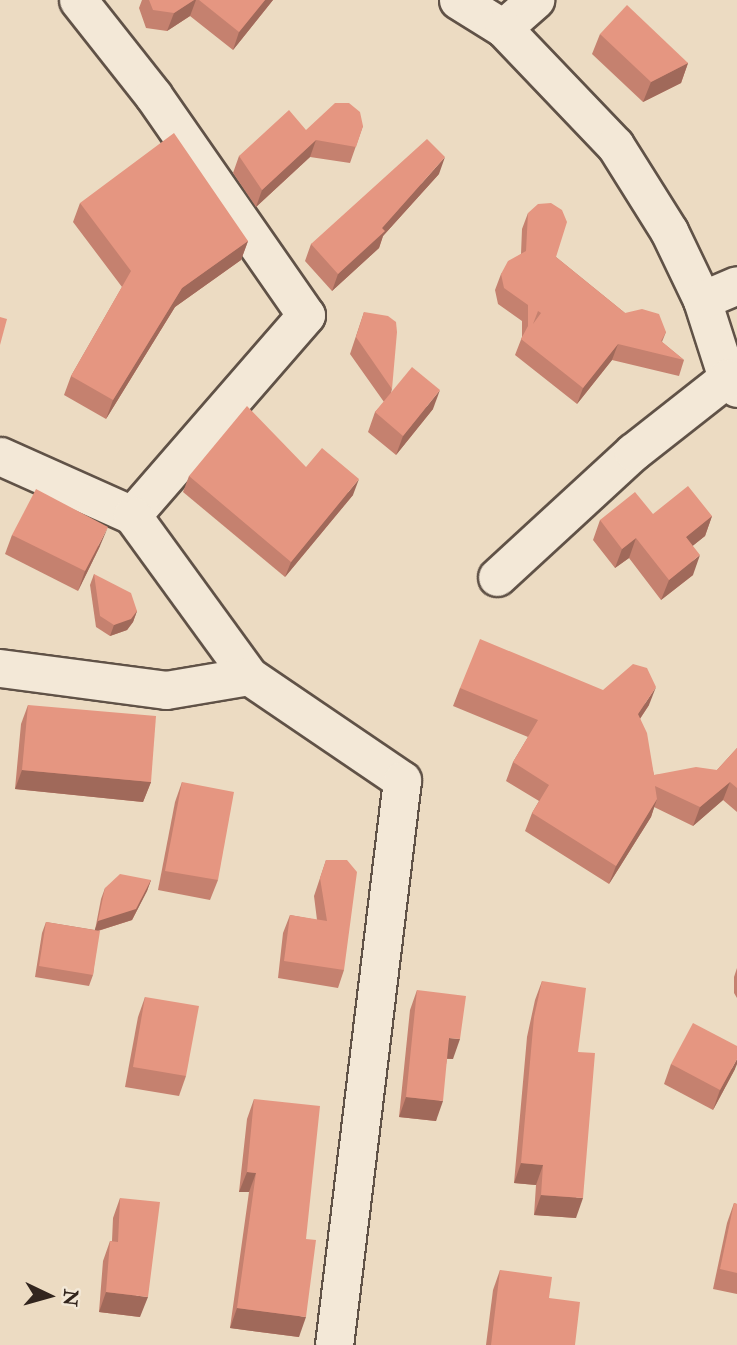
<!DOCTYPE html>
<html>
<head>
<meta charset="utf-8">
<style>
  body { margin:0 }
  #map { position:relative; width:737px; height:1345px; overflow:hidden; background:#ecdbc2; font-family:"IM FELL Double Pica",serif }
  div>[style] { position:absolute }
  .roads { filter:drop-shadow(2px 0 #605247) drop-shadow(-2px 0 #605247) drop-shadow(0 2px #605247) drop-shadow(0 -2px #605247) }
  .minor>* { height:37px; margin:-18.5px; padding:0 18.5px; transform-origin:18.5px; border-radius:18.5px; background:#f3e8d7 }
  .wall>* { inset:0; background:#c5816f }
  .shaded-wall>* { inset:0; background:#a0695a }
  .building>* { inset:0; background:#e59681 }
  span { translate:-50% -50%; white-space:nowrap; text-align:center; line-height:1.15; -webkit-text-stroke:5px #f3e8d7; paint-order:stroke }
  .north { position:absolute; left:14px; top:1261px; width:70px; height:70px; -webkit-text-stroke:5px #f3e8d7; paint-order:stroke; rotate:95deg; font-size:19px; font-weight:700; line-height:28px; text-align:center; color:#32251e }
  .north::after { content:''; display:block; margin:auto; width:24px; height:32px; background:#32251e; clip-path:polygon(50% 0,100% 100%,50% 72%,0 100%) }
</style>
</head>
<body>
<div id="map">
  <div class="roads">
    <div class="minor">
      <i style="left:78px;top:0;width:121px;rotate:51.7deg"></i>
      <i style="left:153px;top:95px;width:268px;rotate:55.2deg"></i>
      <i style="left:306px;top:315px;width:265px;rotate:131deg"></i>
      <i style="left:458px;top:0;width:53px;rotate:31.9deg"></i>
      <i style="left:503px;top:28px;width:43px;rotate:-41.2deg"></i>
      <i style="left:503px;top:28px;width:162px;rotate:46.3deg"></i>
      <i style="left:615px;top:145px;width:102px;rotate:57.9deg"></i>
      <i style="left:669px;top:231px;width:76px;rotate:64.4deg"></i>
      <i style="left:702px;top:300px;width:82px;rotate:72.2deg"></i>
      <i style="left:727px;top:378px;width:14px;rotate:45deg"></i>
      <i style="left:702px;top:300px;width:38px;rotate:-23deg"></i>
      <i style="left:0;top:456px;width:145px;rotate:24.1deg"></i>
      <i style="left:132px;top:515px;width:199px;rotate:54deg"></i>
      <i style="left:249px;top:676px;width:185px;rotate:34.2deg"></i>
      <i style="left:402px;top:780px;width:569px;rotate:96.86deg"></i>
      <i style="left:497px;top:577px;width:185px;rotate:-42.6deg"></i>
      <i style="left:633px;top:452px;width:120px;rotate:-38.2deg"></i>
      <i style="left:0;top:668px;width:167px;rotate:7.5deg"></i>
      <i style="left:166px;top:690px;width:84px;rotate:-9.6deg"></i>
    </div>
  </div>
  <div class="wall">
    <i style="clip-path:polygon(142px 0,273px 0,233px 50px,190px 16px,167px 31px,146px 28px,139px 8px)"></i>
    <i style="clip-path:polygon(600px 34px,688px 63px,681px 83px,643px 102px,592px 54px)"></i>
    <i style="clip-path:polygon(363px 126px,350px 163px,310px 157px,256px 207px,233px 173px,239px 156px,306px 130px)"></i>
    <i style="clip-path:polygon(439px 174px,383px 236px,379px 248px,332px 291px,305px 261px,311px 244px)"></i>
    <i style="clip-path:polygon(80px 203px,248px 241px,241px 260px,175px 307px,106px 419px,64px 395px,71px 376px,122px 287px,73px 222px)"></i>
    <i style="clip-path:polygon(528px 213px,556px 257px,625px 313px,666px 332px,662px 342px,684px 360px,679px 376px,612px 360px,577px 404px,515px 355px,522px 337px,522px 321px,498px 304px,495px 290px,501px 274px,521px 254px,522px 229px)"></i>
    <i style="clip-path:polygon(364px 312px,392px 389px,391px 393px,433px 409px,396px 455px,368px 432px,375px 412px,384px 402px,350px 354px)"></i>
    <i style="clip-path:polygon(306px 467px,353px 495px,285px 577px,183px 492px,189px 476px)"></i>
    <i style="clip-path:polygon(653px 514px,712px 516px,705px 536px,692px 546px,693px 575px,661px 600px,629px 558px,615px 568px,593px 540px,600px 520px)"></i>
    <i style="clip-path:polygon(12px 535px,100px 546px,78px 591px,5px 554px)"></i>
    <i style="clip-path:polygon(94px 574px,137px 611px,133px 622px,127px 630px,110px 636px,96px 627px,90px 585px)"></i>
    <i style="clip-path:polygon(460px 688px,603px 690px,649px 705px,640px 719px,654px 775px,717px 770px,737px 748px,737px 812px,723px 800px,693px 826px,654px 807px,651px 817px,609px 884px,525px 831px,532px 813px,539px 801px,506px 781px,513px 762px,528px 737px,453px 706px)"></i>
    <i style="clip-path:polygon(28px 705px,151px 782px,143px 802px,15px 789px,21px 724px)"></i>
    <i style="clip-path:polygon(182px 782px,218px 880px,210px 900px,158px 890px,175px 802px)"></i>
    <i style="clip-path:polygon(326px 860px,344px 970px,338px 988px,278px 978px,283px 933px,290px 915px,317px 920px,314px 896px)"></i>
    <i style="clip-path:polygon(151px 880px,147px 891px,132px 920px,98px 931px,93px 975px,89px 986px,35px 977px,42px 933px,46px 922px,95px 930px,101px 899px,105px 888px)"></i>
    <i style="clip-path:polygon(737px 968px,737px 998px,734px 993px,734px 977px)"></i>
    <i style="clip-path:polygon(542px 981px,578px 1052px,576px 1218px,534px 1215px,536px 1185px,514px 1183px,527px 1037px,535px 1000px)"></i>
    <i style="clip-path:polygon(417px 990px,453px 1059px,447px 1059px,436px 1121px,399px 1117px,410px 1010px)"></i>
    <i style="clip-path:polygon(145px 997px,186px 1076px,179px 1096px,125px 1087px,138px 1017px)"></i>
    <i style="clip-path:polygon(671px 1064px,735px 1069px,713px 1110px,664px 1084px)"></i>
    <i style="clip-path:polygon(254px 1099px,306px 1239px,299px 1337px,230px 1328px,249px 1192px,239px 1192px,247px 1119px)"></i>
    <i style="clip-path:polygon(120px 1198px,140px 1317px,99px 1312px,103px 1261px,110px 1241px,112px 1241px,113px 1218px)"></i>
    <i style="clip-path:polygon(734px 1203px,737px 1204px,737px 1294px,713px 1289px,727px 1223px)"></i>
    <i style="clip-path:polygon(500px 1270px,549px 1298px,575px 1345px,486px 1345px,493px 1290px)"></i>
  </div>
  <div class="shaded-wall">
    <i style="clip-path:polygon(194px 0,196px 0,190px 16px,167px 31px,174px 13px)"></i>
    <i style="clip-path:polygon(265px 0,273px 0,233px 50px,239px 32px)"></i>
    <i style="clip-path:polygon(688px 63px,681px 83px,643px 102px,651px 82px)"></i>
    <i style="clip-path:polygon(316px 140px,310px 157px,256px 207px,262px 190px)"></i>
    <i style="clip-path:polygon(445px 157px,439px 174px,383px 236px,379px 248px,332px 291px,338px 274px,382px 228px)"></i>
    <i style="clip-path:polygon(248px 241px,241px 260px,175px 307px,106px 419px,113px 400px,182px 288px)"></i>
    <i style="clip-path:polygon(618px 344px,612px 360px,577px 404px,583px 388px)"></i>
    <i style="clip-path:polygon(440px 390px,433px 409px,396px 455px,403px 436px)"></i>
    <i style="clip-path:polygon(359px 479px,353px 495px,285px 577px,291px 562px)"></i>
    <i style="clip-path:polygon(712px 516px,705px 536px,679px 557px,686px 537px)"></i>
    <i style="clip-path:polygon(108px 527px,100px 546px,78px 591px,85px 571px)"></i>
    <i style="clip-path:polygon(636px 538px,629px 558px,615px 568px,622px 549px)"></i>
    <i style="clip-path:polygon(700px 555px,693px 575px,661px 600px,669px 580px)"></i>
    <i style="clip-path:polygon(137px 611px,133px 622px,127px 630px,110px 636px,114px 625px)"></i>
    <i style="clip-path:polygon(656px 687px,649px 705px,631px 732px,638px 714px)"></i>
    <i style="clip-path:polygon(22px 770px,151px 782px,143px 802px,15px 789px)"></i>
    <i style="clip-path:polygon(730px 782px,723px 800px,693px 826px,700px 807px)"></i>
    <i style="clip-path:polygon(657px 799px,651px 817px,609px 884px,616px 866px)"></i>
    <i style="clip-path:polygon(151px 880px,147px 891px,132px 920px,94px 932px,98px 921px)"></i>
    <i style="clip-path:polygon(449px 1038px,460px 1039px,453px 1059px,441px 1058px)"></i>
    <i style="clip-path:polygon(737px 1059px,737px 1064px,735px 1069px,713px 1110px,720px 1090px)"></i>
    <i style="clip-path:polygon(406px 1097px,443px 1101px,436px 1121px,399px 1117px)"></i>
    <i style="clip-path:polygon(521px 1163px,543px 1165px,536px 1185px,514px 1183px)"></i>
    <i style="clip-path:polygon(247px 1172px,256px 1173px,249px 1192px,239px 1192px)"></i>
    <i style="clip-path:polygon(541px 1195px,583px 1198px,576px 1218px,534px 1215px)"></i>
    <i style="clip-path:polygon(106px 1292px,148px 1297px,140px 1317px,99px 1312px)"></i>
    <i style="clip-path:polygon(237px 1308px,306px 1317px,299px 1337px,230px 1328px)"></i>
  </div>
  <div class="building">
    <i style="clip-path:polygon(149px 0,194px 0,174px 13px,153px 10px)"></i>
    <i style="clip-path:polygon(199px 0,265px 0,239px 32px)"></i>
    <i style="clip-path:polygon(627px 5px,688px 63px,651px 82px,600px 34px)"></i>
    <i style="clip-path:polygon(335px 103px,349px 103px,360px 112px,363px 126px,356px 147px,316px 140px,262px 190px,239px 156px,289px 110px,306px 130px)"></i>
    <i style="clip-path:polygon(174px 133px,248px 241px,182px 288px,113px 400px,71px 376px,131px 271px,80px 203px)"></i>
    <i style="clip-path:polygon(427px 139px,445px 157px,382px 228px,385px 231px,338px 274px,311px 244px)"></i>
    <i style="clip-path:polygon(evenodd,551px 203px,562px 210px,567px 222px,556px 257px,625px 313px,642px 309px,659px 314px,666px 332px,661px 341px,684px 360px,618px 344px,583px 388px,521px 339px,528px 326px,528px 305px,504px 288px,501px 274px,508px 261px,526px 251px,528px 213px,538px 204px,551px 203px,538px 311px,541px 313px,533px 324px,538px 311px)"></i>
    <i style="clip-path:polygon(364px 312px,388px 316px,396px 322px,397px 332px,392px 389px,356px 337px)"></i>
    <i style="clip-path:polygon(0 317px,7px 319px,0 345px)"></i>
    <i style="clip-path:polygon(412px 367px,440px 390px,403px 436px,375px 412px)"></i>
    <i style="clip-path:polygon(247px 406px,306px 467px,322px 448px,359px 479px,291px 562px,189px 476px)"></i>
    <i style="clip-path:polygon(688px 486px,712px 516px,686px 537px,700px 555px,669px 580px,636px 538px,622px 549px,600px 520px,635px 492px,653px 514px)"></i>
    <i style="clip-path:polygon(36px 489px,108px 527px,85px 571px,12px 535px)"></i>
    <i style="clip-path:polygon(94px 574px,131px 593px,137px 611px,131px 619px,114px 625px,100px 616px)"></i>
    <i style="clip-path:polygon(480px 639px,603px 690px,633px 664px,647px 668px,656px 687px,638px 714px,647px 733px,654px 775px,696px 767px,717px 770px,737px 748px,737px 788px,730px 782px,700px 807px,655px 786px,657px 799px,616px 866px,532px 813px,549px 785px,513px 762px,538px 720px,460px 688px)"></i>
    <i style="clip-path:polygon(28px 705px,156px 716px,151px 782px,22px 770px)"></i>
    <i style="clip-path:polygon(182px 782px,234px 792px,218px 880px,165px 871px)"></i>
    <i style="clip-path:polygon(326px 860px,347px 860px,357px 872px,344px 970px,284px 961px,290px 915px,327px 921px,320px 878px)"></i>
    <i style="clip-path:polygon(120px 874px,151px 880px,136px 909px,98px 921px,105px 888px)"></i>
    <i style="clip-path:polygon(46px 922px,100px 931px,93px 975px,39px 966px)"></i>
    <i style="clip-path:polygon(542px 981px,586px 988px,578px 1052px,595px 1053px,583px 1198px,541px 1195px,543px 1165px,521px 1163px,534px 1017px)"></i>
    <i style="clip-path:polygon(417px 990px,466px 996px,460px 1039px,449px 1038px,443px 1101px,406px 1097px)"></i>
    <i style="clip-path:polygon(145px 997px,199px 1006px,186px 1076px,133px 1067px)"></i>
    <i style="clip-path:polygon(693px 1023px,737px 1046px,737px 1059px,720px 1090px,671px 1064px)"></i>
    <i style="clip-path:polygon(254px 1099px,320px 1106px,306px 1239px,316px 1240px,306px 1317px,237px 1308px,256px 1173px,247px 1172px)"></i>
    <i style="clip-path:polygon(120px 1198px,160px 1202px,148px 1297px,106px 1292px,110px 1241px,118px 1242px)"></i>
    <i style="clip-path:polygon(734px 1203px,737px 1204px,737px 1273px,720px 1269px)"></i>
    <i style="clip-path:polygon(500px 1270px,552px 1277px,549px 1298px,580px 1302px,575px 1345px,491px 1345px)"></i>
  </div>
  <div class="north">N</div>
</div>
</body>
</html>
